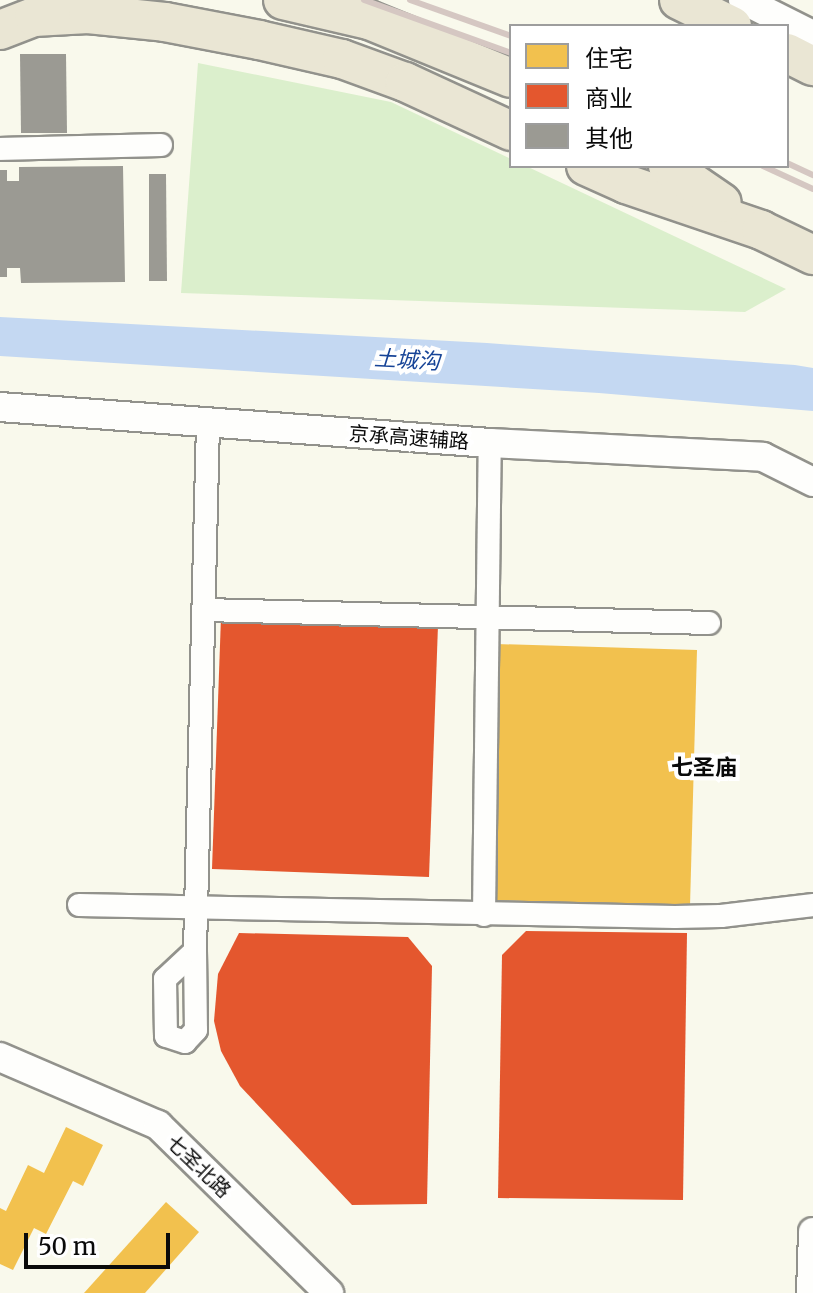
<!DOCTYPE html>
<html>
<head>
<meta charset="utf-8">
<style>
  body { margin:0 }
  #map { position:relative; width:813px; height:1293px; overflow:hidden; background:#f9f9ec; font-family:Merriweather,"Noto Sans SC",serif }
  div>[style] { position:absolute }
  .green>* { inset:0; background:#dbefcc }
  .water>* { inset:0; background:#c4d8f2 }
  .homes>* { inset:0; background:#f2c14e }
  .shops>* { inset:0; background:#e4572e }
  .building>* { inset:0; background:#9b9a93 }
  .roads { filter:drop-shadow(2px 0 #92928c) drop-shadow(-2px 0 #92928c) drop-shadow(0 2px #92928c) drop-shadow(0 -2px #92928c) }
  .minor>* { height:22px; margin:-11px; padding:0 11px; transform-origin:11px; border-radius:11px; background:#fefefc }
  .tertiary>* { height:28px; margin:-14px; padding:0 14px; transform-origin:14px; border-radius:14px; background:#fefefc }
  .trunk>* { height:38px; margin:-19px; padding:0 19px; transform-origin:19px; border-radius:19px; background:#eae6d4 }
  .rail>* { height:6px; margin:-3px; padding:0 3px; transform-origin:3px; border-radius:3px; background:#d5c7c2 }
  span { translate:-50% -50%; white-space:nowrap; text-align:center; line-height:1.15; -webkit-text-stroke:8px #fff; paint-order:stroke }
  .street-label { font-size:20px; color:#0a0a0a }
  .water-label { font-size:22px; color:#174497; font-style:italic }
  .neighbourhood-label { font-size:22px; color:#0a0a0a; font-weight:700 }
  .legend { position:absolute; left:509px; top:24px; width:280px; height:144px; box-sizing:border-box; background:#fff; border:2px solid #9d9d9d; margin:0; padding:10px 14px; list-style:none; font-size:24px; color:#0a0a0a }
  .legend li { display:flex; align-items:center; gap:16px; height:40px }
  .legend b { width:40px; border:2px solid #9d9d9d }
  .scale { position:absolute; left:24px; top:1233px; width:146px; height:36px; box-sizing:border-box; border:4px solid #0a0a0a; border-top:0; padding-left:10px; font-size:24px; line-height:28px; white-space:nowrap; color:#0a0a0a; -webkit-text-stroke:6px #fff; paint-order:stroke }
</style>
</head>
<body>
<div id="map">
  <div class="green">
    <i style="clip-path:polygon(198px 63px,391px 102px,511px 159px,511px 166px,526px 166px,786px 289px,745px 312px,181px 293px)"></i>
  </div>
  <div class="water">
    <i style="clip-path:polygon(0 317px,487px 343px,795px 365px,813px 368px,813px 411px,599px 393px,0 356px)"></i>
  </div>
  <div class="homes">
    <i style="clip-path:polygon(496px 644px,697px 650px,690px 906px,488px 900px)"></i>
    <i style="clip-path:polygon(66px 1127px,103px 1145px,83px 1186px,73px 1181px,46px 1234px,34px 1228px,13px 1270px,0 1264px,0 1208px,6px 1211px,28px 1165px,44px 1173px)"></i>
    <i style="clip-path:polygon(166px 1202px,199px 1232px,145px 1293px,84px 1293px)"></i>
  </div>
  <div class="shops">
    <i style="clip-path:polygon(221px 617px,438px 625px,429px 877px,212px 869px)"></i>
    <i style="clip-path:polygon(526px 931px,687px 933px,683px 1200px,498px 1198px,502px 955px)"></i>
    <i style="clip-path:polygon(239px 933px,408px 937px,432px 966px,427px 1204px,352px 1205px,240px 1086px,221px 1051px,214px 1021px,218px 974px)"></i>
  </div>
  <div class="building">
    <i style="clip-path:polygon(20px 54px,66px 54px,67px 133px,21px 133px)"></i>
    <i style="clip-path:polygon(123px 166px,125px 282px,21px 283px,20px 268px,7px 268px,7px 277px,0 277px,0 170px,7px 170px,7px 181px,19px 181px,19px 167px)"></i>
    <i style="clip-path:polygon(149px 174px,166px 174px,167px 281px,149px 281px)"></i>
  </div>
  <div class="roads">
    <div class="minor">
      <i style="left:0;top:149px;width:161px;rotate:-1.4deg"></i>
      <i style="left:204px;top:610px;width:505px;rotate:1.47deg"></i>
      <i style="left:79px;top:905px;width:596px;rotate:1.15deg"></i>
      <i style="left:675px;top:917px;width:46px;rotate:-1.2deg"></i>
      <i style="left:721px;top:916px;width:93px;rotate:-6.8deg"></i>
      <i style="left:484px;top:915px;width:472px;rotate:-89.3deg"></i>
      <i style="left:195px;top:951px;width:79px;rotate:89.3deg"></i>
      <i style="left:196px;top:1030px;width:16px;rotate:133deg"></i>
      <i style="left:185px;top:1042px;width:20px;rotate:-162deg"></i>
      <i style="left:166px;top:1036px;width:57px;rotate:-91deg"></i>
      <i style="left:165px;top:979px;width:41px;rotate:-43deg"></i>
      <i style="left:195px;top:951px;width:529px;rotate:-88.59deg"></i>
    </div>
    <div class="tertiary">
      <i style="left:743px;top:0;width:78px;rotate:26.6deg"></i>
      <i style="left:0;top:407px;width:491px;rotate:4.2deg"></i>
      <i style="left:490px;top:443px;width:273px;rotate:2.9deg"></i>
      <i style="left:763px;top:457px;width:56px;rotate:26.6deg"></i>
      <i style="left:0;top:1057px;width:172px;rotate:23.3deg"></i>
      <i style="left:158px;top:1125px;width:240px;rotate:44.5deg"></i>
      <i style="left:811px;top:1293px;width:61px;rotate:-88.1deg"></i>
    </div>
    <div class="trunk">
      <i style="left:283px;top:0;width:88px;rotate:13.1deg"></i>
      <i style="left:369px;top:20px;width:153px;rotate:22.2deg"></i>
      <i style="left:679px;top:0;width:59px;rotate:26.1deg"></i>
      <i style="left:0;top:30px;width:36px;rotate:-21deg"></i>
      <i style="left:34px;top:17px;width:54px;rotate:-3.2deg"></i>
      <i style="left:88px;top:14px;width:77px;rotate:5.9deg"></i>
      <i style="left:165px;top:22px;width:96px;rotate:10.8deg"></i>
      <i style="left:259px;top:40px;width:85px;rotate:12.9deg"></i>
      <i style="left:342px;top:59px;width:67px;rotate:20.1deg"></i>
      <i style="left:405px;top:82px;width:117px;rotate:24.8deg"></i>
      <i style="left:787px;top:53px;width:29px;rotate:27deg"></i>
      <i style="left:586px;top:166px;width:44px;rotate:24.2deg"></i>
      <i style="left:626px;top:184px;width:143px;rotate:18.8deg"></i>
      <i style="left:761px;top:230px;width:58px;rotate:25.7deg"></i>
      <i style="left:668px;top:166px;width:65px;rotate:34.4deg"></i>
    </div>
  </div>
  <div class="rail">
    <i style="left:364px;top:0;width:156px;rotate:19.8deg"></i>
    <i style="left:410px;top:0;width:107px;rotate:19.6deg"></i>
    <i style="left:787px;top:163px;width:29px;rotate:25deg"></i>
    <i style="left:763px;top:166px;width:55px;rotate:24.7deg"></i>
  </div>
  <div class="street-label">
    <span style="left:409px;top:437px;rotate:4deg">京承高速辅路</span>
    <span style="left:199px;top:1166px;rotate:44deg">七圣北路</span>
  </div>
  <div class="water-label">
    <span style="left:407px;top:360px;rotate:3deg">土城沟</span>
  </div>
  <div class="neighbourhood-label">
    <span style="left:704px;top:768px">七圣庙</span>
  </div>
  <ul class="legend">
  <li><b style="height:22px;background:#f2c14e"></b>住宅</li>
  <li><b style="height:22px;background:#e4572e"></b>商业</li>
  <li><b style="height:22px;background:#9b9a93"></b>其他</li>
  </ul>
  <div class="scale">50 m</div>
</div>
</body>
</html>
